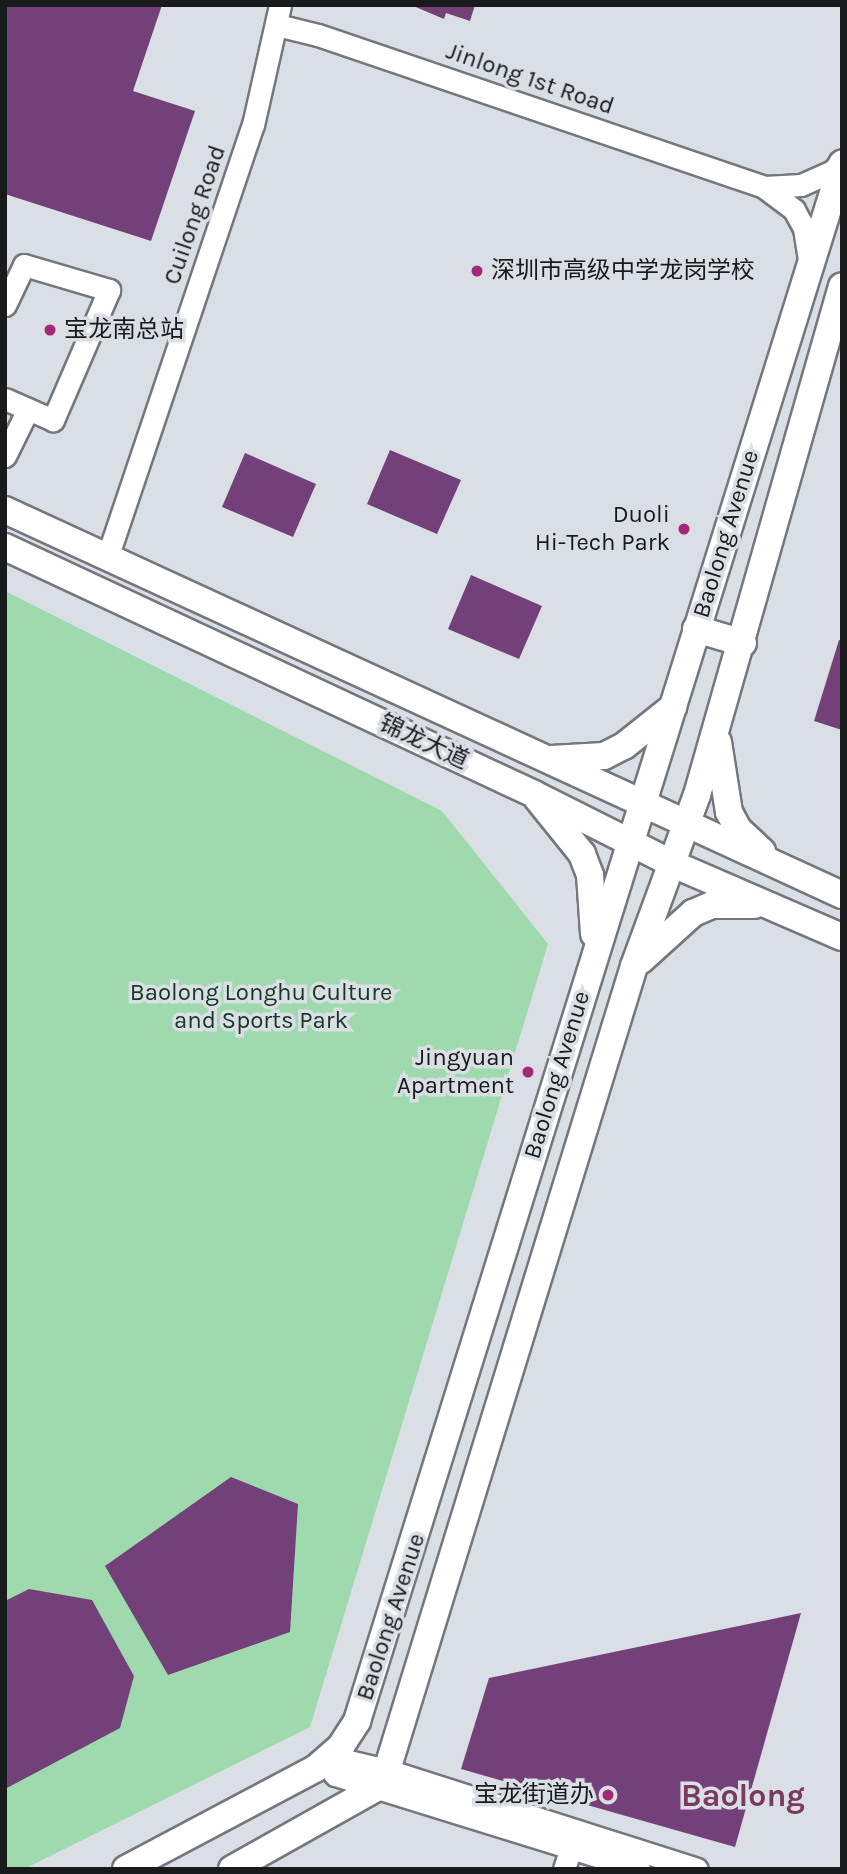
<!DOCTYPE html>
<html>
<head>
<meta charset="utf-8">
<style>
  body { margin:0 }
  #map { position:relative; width:847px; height:1874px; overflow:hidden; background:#dadee5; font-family:Karla,"Noto Sans SC",sans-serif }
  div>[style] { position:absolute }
  .green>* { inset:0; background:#9edaae }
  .building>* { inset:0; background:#74407a }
  .roads { filter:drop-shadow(2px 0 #74787e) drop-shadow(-2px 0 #74787e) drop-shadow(0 2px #74787e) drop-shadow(0 -2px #74787e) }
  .minor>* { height:21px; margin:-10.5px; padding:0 10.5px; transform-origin:10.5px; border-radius:10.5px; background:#fff }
  .major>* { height:26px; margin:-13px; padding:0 13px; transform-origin:13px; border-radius:13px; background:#fff }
  .dots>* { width:19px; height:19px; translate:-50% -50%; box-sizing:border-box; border:4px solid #dadee5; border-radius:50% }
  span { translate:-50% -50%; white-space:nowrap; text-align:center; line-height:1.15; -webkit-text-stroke:7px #dadee5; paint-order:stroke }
  .street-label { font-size:24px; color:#191a1c }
  .poi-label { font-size:24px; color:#191a1c }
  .left { translate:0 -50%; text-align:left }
  .right { translate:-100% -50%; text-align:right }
  .park-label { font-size:24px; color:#173822 }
  .district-label { font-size:32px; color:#7a3a5e; font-weight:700 }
  .frame { position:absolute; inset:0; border:7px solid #191a1c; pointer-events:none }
</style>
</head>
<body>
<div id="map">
  <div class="green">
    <i style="clip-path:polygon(5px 591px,442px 811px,548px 944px,310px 1727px,24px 1869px,5px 1869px)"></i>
  </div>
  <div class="building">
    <i style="clip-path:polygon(5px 5px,162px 5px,133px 91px,195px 111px,151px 241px,5px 194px)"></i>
    <i style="clip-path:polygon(411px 5px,475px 5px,470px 21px,446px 13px,444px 19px)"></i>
    <i style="clip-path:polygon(390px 450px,461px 480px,437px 534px,367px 504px)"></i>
    <i style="clip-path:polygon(245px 453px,316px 484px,293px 537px,222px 507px)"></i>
    <i style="clip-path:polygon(471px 575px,542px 606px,519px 659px,448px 629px)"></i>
    <i style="clip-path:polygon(839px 640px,842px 641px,842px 730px,814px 721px)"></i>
    <i style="clip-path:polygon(231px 1477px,298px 1504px,290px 1632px,168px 1675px,105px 1566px)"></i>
    <i style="clip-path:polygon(29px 1589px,92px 1600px,134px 1676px,120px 1728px,5px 1789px,5px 1601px)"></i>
    <i style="clip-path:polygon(801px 1613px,735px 1847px,461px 1769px,489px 1678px)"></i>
  </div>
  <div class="roads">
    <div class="minor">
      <i style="left:277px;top:25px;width:42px;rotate:13.7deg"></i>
      <i style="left:318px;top:35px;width:471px;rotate:18.8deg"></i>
      <i style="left:764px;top:187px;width:38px;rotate:37deg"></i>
      <i style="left:794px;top:210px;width:21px;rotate:61deg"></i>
      <i style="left:804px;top:228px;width:36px;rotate:81deg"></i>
      <i style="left:764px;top:187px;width:37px;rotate:-3deg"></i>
      <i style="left:801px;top:185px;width:35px;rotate:-24deg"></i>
      <i style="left:833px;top:171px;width:14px;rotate:-51deg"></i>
      <i style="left:5px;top:305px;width:44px;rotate:-64.6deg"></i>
      <i style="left:24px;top:265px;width:89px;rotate:16.4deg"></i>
      <i style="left:109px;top:290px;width:142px;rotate:113.3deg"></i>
      <i style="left:53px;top:420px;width:52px;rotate:-156.4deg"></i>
      <i style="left:5px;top:456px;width:52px;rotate:-63.9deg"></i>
      <i style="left:107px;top:558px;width:457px;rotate:-71.4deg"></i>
      <i style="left:253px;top:125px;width:123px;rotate:-77.3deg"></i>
      <i style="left:564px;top:1869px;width:22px;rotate:-72deg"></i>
      <i style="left:639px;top:1869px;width:318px;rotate:-162.8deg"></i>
      <i style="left:335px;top:1775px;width:17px;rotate:-126deg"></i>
      <i style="left:325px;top:1761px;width:15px;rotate:-8deg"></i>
      <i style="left:340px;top:1759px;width:48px;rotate:13.2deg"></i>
      <i style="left:387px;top:1770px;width:325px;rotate:17.7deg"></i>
    </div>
    <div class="major">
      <i style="left:5px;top:510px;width:921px;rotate:24.7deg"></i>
      <i style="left:5px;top:547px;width:584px;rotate:25.03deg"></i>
      <i style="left:534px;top:794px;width:156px;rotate:26.7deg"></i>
      <i style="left:673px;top:864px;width:184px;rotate:23.4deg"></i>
      <i style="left:696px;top:629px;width:49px;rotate:16.6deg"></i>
      <i style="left:718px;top:742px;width:71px;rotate:81.1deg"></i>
      <i style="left:729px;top:812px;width:19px;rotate:62deg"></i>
      <i style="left:738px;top:829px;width:33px;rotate:43deg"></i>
      <i style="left:551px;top:759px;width:53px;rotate:-3.2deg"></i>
      <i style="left:604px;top:756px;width:22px;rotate:-27deg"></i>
      <i style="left:624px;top:746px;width:63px;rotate:-38.5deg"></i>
      <i style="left:537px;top:798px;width:72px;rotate:51.2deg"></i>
      <i style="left:582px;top:854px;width:22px;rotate:69deg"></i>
      <i style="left:590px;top:875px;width:59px;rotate:86.1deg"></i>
      <i style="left:641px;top:960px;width:70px;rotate:-42.1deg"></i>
      <i style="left:693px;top:913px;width:21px;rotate:-23deg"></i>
      <i style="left:712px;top:905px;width:42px"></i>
      <i style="left:126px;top:1869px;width:214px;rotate:-27.9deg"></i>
      <i style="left:315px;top:1769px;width:35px;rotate:-41deg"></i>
      <i style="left:341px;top:1746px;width:30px;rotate:-57deg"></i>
      <i style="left:357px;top:1721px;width:1631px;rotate:-72.7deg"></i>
      <i style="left:232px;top:1869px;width:167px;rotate:-29.3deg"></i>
      <i style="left:378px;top:1787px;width:19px;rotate:-62deg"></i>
      <i style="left:387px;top:1770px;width:841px;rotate:-72.92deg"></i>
      <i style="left:634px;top:966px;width:182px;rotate:-69.8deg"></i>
      <i style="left:697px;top:795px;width:529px;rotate:-74.1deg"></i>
    </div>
  </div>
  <div class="dots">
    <i style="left:477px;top:271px;background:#a62777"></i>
    <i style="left:50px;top:330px;background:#a62777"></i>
    <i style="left:684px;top:529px;background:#a62777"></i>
    <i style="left:528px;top:1072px;background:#a62777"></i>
    <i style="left:608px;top:1795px;background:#a62777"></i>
  </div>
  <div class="street-label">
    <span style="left:530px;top:79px;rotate:19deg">Jinlong 1st Road</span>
    <span style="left:195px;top:215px;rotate:-71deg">Cuilong Road</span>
    <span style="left:726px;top:534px;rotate:-73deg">Baolong Avenue</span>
    <span style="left:424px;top:742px;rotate:25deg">锦龙大道</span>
    <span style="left:557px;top:1075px;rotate:-73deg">Baolong Avenue</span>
    <span style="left:391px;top:1617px;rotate:-72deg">Baolong Avenue</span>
  </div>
  <div class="poi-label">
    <span class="left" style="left:491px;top:271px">深圳市高级中学龙岗学校</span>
    <span class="left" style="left:64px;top:330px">宝龙南总站</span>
    <span class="right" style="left:670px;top:529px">Duoli<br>Hi-Tech Park</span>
    <span class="right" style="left:514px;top:1072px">Jingyuan<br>Apartment</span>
    <span class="right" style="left:594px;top:1795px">宝龙街道办</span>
  </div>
  <div class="park-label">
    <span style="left:261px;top:1007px">Baolong Longhu Culture<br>and Sports Park</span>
  </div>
  <div class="district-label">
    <span style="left:743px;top:1796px">Baolong</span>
  </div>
  <div class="frame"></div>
</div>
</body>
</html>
